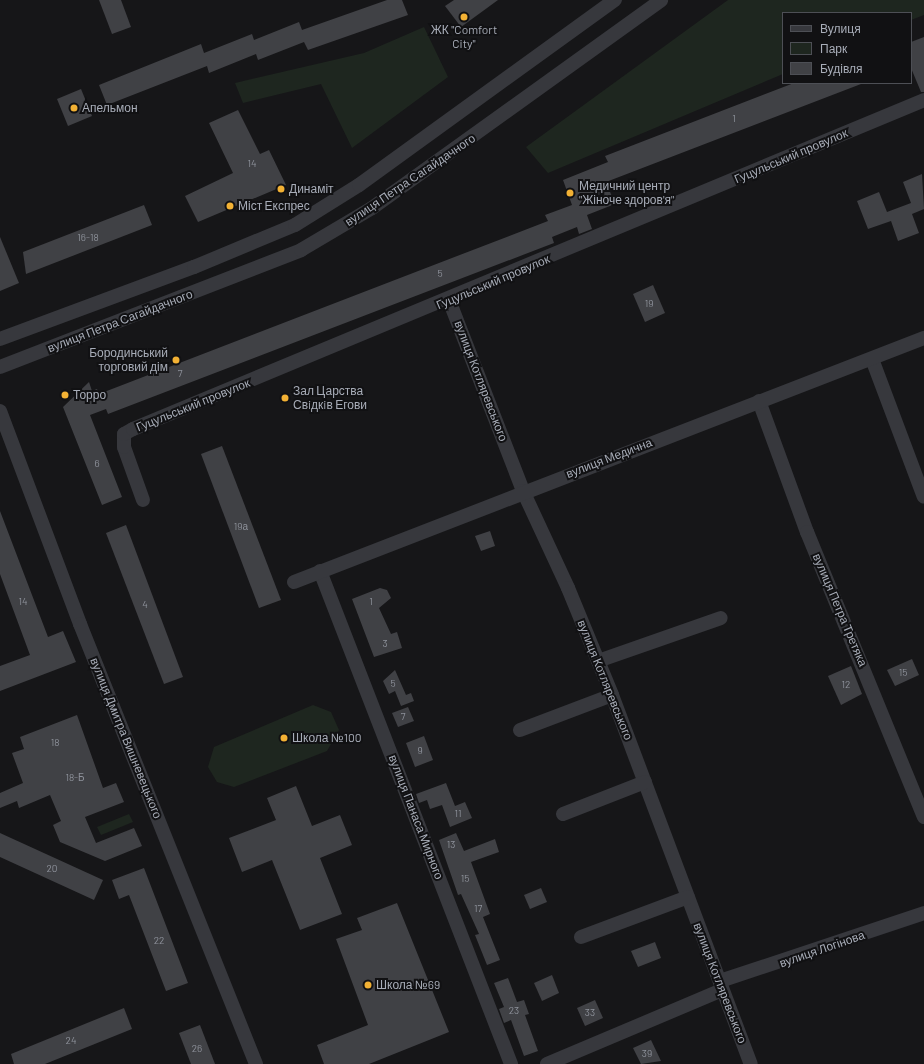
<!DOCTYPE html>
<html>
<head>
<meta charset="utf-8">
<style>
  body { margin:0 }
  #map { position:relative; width:924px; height:1064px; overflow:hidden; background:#161618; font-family:Barlow,sans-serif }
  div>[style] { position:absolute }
  .green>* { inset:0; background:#1e261f }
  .building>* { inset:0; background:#404145 }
  .minor>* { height:14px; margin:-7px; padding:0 7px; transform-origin:7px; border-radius:7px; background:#37383d }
  .dots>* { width:11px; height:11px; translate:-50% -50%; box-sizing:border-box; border:2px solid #111113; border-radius:50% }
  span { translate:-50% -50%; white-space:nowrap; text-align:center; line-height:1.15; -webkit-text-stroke:4px #111113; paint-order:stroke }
  .number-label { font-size:10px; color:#8e929b }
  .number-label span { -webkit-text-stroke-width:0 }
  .poi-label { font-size:12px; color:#a8adb8 }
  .left { translate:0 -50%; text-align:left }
  .right { translate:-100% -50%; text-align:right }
  .street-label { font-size:12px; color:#a8adb8 }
  .legend { position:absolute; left:782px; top:12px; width:130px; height:72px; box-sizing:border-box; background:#111113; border:1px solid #4d4f55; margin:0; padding:5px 7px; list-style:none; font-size:12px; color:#a8adb8 }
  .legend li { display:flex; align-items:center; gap:8px; height:20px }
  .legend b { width:20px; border:1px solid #4d4f55 }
</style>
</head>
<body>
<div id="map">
  <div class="green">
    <i style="clip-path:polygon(728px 0,924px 0,924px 15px,911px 20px,911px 13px,783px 13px,783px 74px,548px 173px,526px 147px)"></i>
    <i style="clip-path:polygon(424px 27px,448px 77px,352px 148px,321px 84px,243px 103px,235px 83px,364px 53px)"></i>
    <i style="clip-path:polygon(313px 705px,331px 712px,339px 730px,327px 751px,234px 787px,217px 782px,208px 767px,214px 747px)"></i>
    <i style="clip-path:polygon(129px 814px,133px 822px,101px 835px,97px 827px)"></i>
  </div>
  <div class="building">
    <i style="clip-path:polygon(99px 0,121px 0,131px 27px,112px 34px)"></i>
    <i style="clip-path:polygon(387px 0,402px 0,408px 15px,308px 50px,304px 42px,258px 60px,256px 54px,209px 73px,207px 66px,107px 105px,99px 85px,201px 44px,204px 53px,252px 34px,254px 40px,299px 22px,302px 30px)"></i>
    <i style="clip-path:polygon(454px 0,498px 0,461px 27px,445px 6px)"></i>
    <i style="clip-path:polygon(924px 37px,924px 92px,921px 92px,911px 68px,911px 42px)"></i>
    <i style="clip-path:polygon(794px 83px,861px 84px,606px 182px,615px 204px,587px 215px,592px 229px,579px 234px,577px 227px,552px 237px,554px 243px,108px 414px,106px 409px,90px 415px,122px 497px,102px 505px,63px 407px,89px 382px,92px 391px,97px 389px,99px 394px,548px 221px,545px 215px,572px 205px,563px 180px,608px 162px,605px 156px)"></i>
    <i style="clip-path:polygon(81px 89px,92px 116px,68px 126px,57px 99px)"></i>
    <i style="clip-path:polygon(238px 110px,260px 154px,269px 150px,286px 185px,198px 222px,185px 196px,233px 173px,209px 123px)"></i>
    <i style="clip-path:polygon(922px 174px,924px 209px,912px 214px,919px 233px,898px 241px,891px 221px,868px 229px,857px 201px,879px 192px,887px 212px,911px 203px,903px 182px)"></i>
    <i style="clip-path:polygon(144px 205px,152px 225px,26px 274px,23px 252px)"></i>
    <i style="clip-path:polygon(0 237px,19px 283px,0 291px)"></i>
    <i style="clip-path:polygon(653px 285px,665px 313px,645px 322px,633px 294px)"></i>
    <i style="clip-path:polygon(222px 446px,281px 600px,259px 608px,201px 454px)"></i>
    <i style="clip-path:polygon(0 511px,48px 637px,63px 631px,76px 662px,0 691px,0 666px,30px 655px,0 574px)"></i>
    <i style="clip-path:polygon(126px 525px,183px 677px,164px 684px,106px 533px)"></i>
    <i style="clip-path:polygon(490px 531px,495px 546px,481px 551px,475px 536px)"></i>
    <i style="clip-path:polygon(380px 588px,387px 590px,391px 598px,379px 608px,391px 634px,397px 632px,402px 648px,374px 657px,352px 599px)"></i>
    <i style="clip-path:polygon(912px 659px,919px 675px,895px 686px,887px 670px)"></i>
    <i style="clip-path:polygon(851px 666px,862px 694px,841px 705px,828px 676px)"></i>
    <i style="clip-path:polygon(395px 670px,406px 695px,411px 693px,414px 701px,401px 706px,395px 691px,389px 694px,383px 681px)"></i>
    <i style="clip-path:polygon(408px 707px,414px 721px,398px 727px,392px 713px)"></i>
    <i style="clip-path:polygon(77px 715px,103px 788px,116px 783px,124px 802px,85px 817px,96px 843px,134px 828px,142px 846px,105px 861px,60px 842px,53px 825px,61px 821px,50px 795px,19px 808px,17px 801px,0 808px,0 793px,23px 783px,12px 753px,24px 749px,20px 737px)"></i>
    <i style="clip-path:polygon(424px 736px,433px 760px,415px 767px,406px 743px)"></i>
    <i style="clip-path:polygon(446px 783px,455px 806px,465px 802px,472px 818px,450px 827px,442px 805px,430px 809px,427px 800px,419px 803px,416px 794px)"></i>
    <i style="clip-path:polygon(296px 786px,312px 826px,340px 815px,352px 845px,320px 858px,342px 914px,300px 930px,272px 860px,242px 872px,229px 838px,276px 820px,267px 798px)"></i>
    <i style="clip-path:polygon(0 833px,103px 880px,94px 900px,0 857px)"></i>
    <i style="clip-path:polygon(456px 833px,464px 851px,495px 839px,499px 852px,471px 862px,490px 914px,483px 917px,500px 960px,487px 965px,475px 935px,479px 934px,461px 894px,458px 895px,439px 840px)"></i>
    <i style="clip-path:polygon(144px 868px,188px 983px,166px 991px,129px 895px,119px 899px,112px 880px)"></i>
    <i style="clip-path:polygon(541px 888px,547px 902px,530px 909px,524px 895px)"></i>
    <i style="clip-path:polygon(397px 903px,449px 1032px,369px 1064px,324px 1064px,317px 1045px,368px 1025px,336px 939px,362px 930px,357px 918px)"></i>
    <i style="clip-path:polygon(655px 942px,661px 958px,638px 967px,631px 951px)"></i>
    <i style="clip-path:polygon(552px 975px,559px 993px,542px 1001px,534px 983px)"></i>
    <i style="clip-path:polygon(508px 978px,517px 1002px,524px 1000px,529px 1014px,525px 1015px,538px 1051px,524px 1056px,511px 1020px,504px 1023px,499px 1009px,504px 1007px,494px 983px)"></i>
    <i style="clip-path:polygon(595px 1000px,603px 1018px,585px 1026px,577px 1008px)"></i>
    <i style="clip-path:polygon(124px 1008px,132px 1029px,45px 1064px,14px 1064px,11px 1054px)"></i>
    <i style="clip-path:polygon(200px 1025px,215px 1064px,191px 1064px,179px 1033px)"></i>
    <i style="clip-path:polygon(651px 1040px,661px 1061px,641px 1064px,633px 1048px)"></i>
  </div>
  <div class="minor">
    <i style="left:449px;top:300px;width:205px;rotate:68.8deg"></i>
    <i style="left:523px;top:491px;width:107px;rotate:65.1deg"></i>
    <i style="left:568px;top:588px;width:116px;rotate:67.6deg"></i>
    <i style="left:612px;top:695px;width:394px;rotate:69.4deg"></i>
    <i style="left:0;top:339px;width:207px;rotate:-20.4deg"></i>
    <i style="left:194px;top:267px;width:109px;rotate:-22.6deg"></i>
    <i style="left:295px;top:225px;width:75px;rotate:-32deg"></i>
    <i style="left:359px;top:185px;width:316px;rotate:-35.9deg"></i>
    <i style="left:872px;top:359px;width:147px;rotate:69.4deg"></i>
    <i style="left:0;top:367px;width:323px;rotate:-21.2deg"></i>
    <i style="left:301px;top:250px;width:82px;rotate:-30.6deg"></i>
    <i style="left:372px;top:208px;width:356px;rotate:-35.7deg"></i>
    <i style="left:759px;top:401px;width:140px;rotate:69.9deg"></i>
    <i style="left:807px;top:532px;width:308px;rotate:67.7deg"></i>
    <i style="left:0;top:411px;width:228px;rotate:69.4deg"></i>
    <i style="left:80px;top:624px;width:474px;rotate:68.2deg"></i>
    <i style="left:143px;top:500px;width:56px;rotate:-109.7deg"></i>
    <i style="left:124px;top:447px;width:13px;rotate:-90deg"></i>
    <i style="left:124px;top:434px;width:10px;rotate:-29deg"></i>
    <i style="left:133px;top:429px;width:857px;rotate:-22.58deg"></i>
    <i style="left:320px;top:571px;width:529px;rotate:68.82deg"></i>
    <i style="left:294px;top:582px;width:676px;rotate:-21.17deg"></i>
    <i style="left:598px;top:661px;width:130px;rotate:-19.3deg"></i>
    <i style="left:520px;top:730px;width:98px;rotate:-20.8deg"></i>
    <i style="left:563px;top:814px;width:88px;rotate:-21.3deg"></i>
    <i style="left:581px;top:937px;width:114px;rotate:-20.5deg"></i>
    <i style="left:720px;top:981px;width:215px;rotate:-18.4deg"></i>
    <i style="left:547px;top:1064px;width:190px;rotate:-22.9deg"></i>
  </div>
  <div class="dots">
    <i style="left:464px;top:17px;background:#f2b134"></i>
    <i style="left:74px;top:108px;background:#f2b134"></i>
    <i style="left:281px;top:189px;background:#f2b134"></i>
    <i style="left:570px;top:193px;background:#f2b134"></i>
    <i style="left:230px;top:206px;background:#f2b134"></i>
    <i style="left:176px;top:360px;background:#f2b134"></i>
    <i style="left:65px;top:395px;background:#f2b134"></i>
    <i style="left:285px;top:398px;background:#f2b134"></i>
    <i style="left:284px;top:738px;background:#f2b134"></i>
    <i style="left:368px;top:985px;background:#f2b134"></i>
  </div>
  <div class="number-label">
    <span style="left:734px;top:119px">1</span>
    <span style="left:252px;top:164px">14</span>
    <span style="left:88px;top:238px">16-18</span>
    <span style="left:440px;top:274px">5</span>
    <span style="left:649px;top:304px">19</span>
    <span style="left:180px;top:374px">7</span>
    <span style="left:97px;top:464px">6</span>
    <span style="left:241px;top:527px">19а</span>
    <span style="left:23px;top:602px">14</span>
    <span style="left:371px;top:602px">1</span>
    <span style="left:145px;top:605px">4</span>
    <span style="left:385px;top:644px">3</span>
    <span style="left:903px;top:673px">15</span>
    <span style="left:393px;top:684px">5</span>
    <span style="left:846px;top:685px">12</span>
    <span style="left:403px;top:717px">7</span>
    <span style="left:55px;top:743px">18</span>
    <span style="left:420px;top:751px">9</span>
    <span style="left:75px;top:778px">18-Б</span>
    <span style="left:458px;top:814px">11</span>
    <span style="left:451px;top:845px">13</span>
    <span style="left:52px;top:869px">20</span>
    <span style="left:465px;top:879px">15</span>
    <span style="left:478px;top:909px">17</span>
    <span style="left:159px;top:941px">22</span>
    <span style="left:514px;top:1011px">23</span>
    <span style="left:590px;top:1013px">33</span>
    <span style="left:71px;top:1041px">24</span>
    <span style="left:197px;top:1049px">26</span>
    <span style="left:647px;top:1054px">39</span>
  </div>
  <div class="poi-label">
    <span style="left:464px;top:37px">ЖК "Comfort<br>City"</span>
    <span class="left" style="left:82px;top:108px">Апельмон</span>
    <span class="left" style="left:579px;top:193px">Медичний центр<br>"Жіноче здоров'я"</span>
    <span class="left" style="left:289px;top:189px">Динаміт</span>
    <span class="left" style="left:238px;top:206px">Міст Експрес</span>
    <span class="right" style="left:168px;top:360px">Бородинський<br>торговий дім</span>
    <span class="left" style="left:293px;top:398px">Зал Царства<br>Свiдкiв Егови</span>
    <span class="left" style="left:73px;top:395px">Торро</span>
    <span class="left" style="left:292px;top:738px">Школа №100</span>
    <span class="left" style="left:376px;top:985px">Школа №69</span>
  </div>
  <div class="street-label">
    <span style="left:791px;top:156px;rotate:-23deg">Гуцульський провулок</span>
    <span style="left:410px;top:180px;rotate:-34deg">вулиця Петра Сагайдачного</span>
    <span style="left:493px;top:282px;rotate:-23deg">Гуцульський провулок</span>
    <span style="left:120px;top:321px;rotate:-21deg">вулиця Петра Сагайдачного</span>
    <span style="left:481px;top:381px;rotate:69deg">вулиця Котляревського</span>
    <span style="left:193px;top:405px;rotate:-22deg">Гуцульський провулок</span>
    <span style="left:609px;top:458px;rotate:-21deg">вулиця Медична</span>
    <span style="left:840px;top:610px;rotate:67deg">вулиця Петра Третяка</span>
    <span style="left:605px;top:680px;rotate:68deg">вулиця Котляревського</span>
    <span style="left:126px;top:738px;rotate:68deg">вулиця Дмитра Вишневецького</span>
    <span style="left:416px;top:817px;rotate:69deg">вулиця Панаса Мирного</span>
    <span style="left:822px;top:949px;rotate:-19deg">вулиця Логінова</span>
    <span style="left:720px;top:983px;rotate:69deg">вулиця Котляревського</span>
  </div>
  <ul class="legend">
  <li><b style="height:5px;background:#37383d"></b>Вулиця</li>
  <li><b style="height:11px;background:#1e261f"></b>Парк</li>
  <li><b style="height:11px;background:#404145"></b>Будівля</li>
  </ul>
</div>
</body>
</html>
